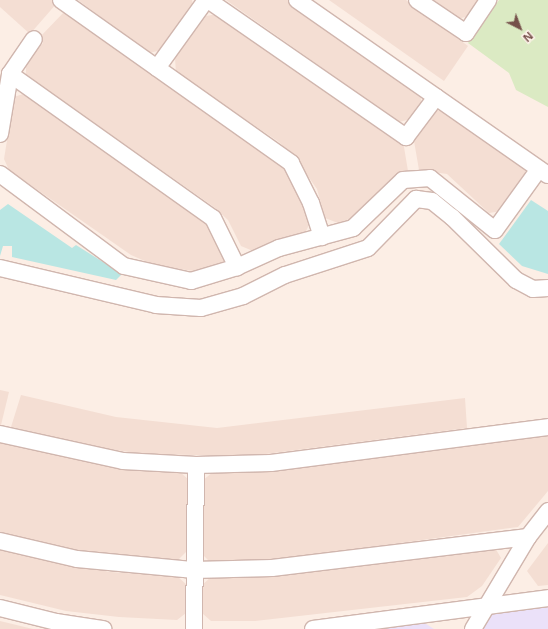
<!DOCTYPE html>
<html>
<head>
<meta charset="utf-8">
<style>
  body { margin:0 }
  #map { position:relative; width:548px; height:629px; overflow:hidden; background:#fceee5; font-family:"Noto Sans",sans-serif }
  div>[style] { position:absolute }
  .residential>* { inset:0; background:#f4ded3 }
  .education>* { inset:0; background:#ebe1f9 }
  .green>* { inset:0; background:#dbeac3 }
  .water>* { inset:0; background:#b9e6e3 }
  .roads { filter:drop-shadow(1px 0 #d0b6ae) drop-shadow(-1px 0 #d0b6ae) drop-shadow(0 1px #d0b6ae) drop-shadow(0 -1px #d0b6ae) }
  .minor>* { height:16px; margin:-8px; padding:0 8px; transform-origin:8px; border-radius:8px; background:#fff }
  span { translate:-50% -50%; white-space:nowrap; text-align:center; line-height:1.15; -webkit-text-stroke:3px #fff3eb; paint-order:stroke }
  .north { position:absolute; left:500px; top:8px; width:40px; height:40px; -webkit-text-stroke:3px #fff3eb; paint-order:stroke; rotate:138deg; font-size:11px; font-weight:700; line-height:16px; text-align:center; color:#75504a }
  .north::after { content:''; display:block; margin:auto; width:14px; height:18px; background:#75504a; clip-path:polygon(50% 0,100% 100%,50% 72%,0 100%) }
</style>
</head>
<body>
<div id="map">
  <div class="residential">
    <i style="clip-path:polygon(0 0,54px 0,57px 3px,30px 34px,0 7px)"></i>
    <i style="clip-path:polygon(78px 0,192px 0,193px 6px,162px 50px,149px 53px)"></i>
    <i style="clip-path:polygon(226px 0,288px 0,419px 90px,422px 104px,411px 119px,399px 122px)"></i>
    <i style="clip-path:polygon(329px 0,406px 0,468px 46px,444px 81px)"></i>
    <i style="clip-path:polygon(430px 0,481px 0,470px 16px,457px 19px)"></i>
    <i style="clip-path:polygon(65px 11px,280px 164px,293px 177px,311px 221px,305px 233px,253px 251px,241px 246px,228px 220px,214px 207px,26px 75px,26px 62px,43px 43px,39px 38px)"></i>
    <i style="clip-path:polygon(218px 14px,403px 141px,408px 171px,391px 180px,355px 217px,338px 223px,325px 218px,317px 189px,295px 158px,279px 142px,176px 73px,175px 58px,206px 16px)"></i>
    <i style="clip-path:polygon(26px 93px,209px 221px,226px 252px,223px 264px,193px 271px,154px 265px,131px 255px,9px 170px,4px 159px,14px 97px)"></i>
    <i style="clip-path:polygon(446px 110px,524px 165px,526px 177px,502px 211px,489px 213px,447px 174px,419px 170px,414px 141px,434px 111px)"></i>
    <i style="clip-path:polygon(0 390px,9px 392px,1px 425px,0 425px)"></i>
    <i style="clip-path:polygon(21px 395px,116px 417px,217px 428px,465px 398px,467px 428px,250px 456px,142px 454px,90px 446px,11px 427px)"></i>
    <i style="clip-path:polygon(548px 434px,548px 491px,518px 527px,276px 560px,211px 563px,200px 552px,202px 481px,213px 472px)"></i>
    <i style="clip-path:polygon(0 439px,180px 472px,189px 480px,186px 552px,176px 562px,95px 554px,0 534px)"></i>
    <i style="clip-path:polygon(548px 543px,548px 585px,538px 586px,527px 571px)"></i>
    <i style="clip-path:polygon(494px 546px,501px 558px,482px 586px,467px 597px,255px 621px,211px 621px,202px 613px,201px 586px,211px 577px,301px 573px)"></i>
    <i style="clip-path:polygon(0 549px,110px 572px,177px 576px,187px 585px,186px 613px,177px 620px,119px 617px,66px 611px,0 595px)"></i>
    <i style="clip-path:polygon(0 621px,33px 629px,0 629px)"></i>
  </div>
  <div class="education">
    <i style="clip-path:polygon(548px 606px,548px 629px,482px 629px,490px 614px)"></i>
    <i style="clip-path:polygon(423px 622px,434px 629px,377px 629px)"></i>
  </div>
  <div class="green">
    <i style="clip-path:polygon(499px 0,548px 0,548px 107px,516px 90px,509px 73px,468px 43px)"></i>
  </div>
  <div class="water">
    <i style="clip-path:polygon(531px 200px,548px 211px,548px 274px,522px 266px,499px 244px)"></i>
    <i style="clip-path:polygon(8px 204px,72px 248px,76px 245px,122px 274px,116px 280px,12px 257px,12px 246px,3px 246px,0 256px,0 210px)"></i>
  </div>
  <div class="roads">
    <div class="minor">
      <i style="left:61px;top:0;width:282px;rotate:35.3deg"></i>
      <i style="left:291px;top:163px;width:45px;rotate:63.4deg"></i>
      <i style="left:311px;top:203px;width:36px;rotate:72deg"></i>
      <i style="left:208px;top:0;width:241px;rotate:34.7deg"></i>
      <i style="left:406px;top:137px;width:50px;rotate:-53.1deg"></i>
      <i style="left:297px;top:0;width:306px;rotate:34.9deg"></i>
      <i style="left:417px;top:0;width:59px;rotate:34deg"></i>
      <i style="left:466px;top:33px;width:40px;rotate:-56deg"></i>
      <i style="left:157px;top:68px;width:84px;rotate:-54.2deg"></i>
      <i style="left:10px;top:74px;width:249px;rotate:35.4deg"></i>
      <i style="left:213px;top:218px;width:55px;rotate:63.9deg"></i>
      <i style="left:0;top:134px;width:61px;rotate:-80.5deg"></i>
      <i style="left:10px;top:74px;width:42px;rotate:-55.6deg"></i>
      <i style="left:0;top:174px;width:154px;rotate:36.6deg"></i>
      <i style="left:124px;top:266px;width:69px;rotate:12.6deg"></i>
      <i style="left:191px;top:281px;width:48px;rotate:-16.9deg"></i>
      <i style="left:237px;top:267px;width:46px;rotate:-24.3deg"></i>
      <i style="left:279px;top:248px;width:77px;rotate:-15.1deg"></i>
      <i style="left:353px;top:228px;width:69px;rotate:-43.8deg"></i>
      <i style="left:403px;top:180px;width:27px;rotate:-4deg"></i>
      <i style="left:430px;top:178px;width:83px;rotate:38.7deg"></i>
      <i style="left:495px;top:230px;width:75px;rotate:-54.2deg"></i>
      <i style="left:0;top:268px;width:160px;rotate:13.3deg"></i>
      <i style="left:156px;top:305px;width:45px;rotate:3.8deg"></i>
      <i style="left:201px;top:308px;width:44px;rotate:-15.9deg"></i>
      <i style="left:243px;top:296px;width:47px;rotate:-26.6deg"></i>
      <i style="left:285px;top:275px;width:87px;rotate:-18deg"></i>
      <i style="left:368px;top:248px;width:69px;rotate:-45.6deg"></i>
      <i style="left:416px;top:199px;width:16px;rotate:7deg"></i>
      <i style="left:432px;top:201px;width:26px;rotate:39deg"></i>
      <i style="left:452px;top:217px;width:90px;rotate:44.5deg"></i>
      <i style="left:516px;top:280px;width:19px;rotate:28deg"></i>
      <i style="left:533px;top:289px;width:15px;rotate:-4deg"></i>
      <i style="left:0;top:434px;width:126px;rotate:12.4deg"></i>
      <i style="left:123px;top:461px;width:73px;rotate:3.1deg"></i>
      <i style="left:196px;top:465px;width:75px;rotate:-1.5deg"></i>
      <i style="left:271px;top:463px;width:279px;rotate:-7.4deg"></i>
      <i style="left:0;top:541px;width:79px;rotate:13.2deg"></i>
      <i style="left:77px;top:559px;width:118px;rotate:5.4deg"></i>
      <i style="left:194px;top:570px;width:78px;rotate:-1.5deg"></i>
      <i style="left:272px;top:568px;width:258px;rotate:-6.9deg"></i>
      <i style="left:0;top:608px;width:58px;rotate:14deg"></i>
      <i style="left:56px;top:622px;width:48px;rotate:8.5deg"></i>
      <i style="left:194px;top:629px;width:164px;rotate:-89.3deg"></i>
      <i style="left:313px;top:629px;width:237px;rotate:-7.5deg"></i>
      <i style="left:473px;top:629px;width:107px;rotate:-59.1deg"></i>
      <i style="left:528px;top:537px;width:33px;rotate:-52deg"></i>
    </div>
  </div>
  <div class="north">N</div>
</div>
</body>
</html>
